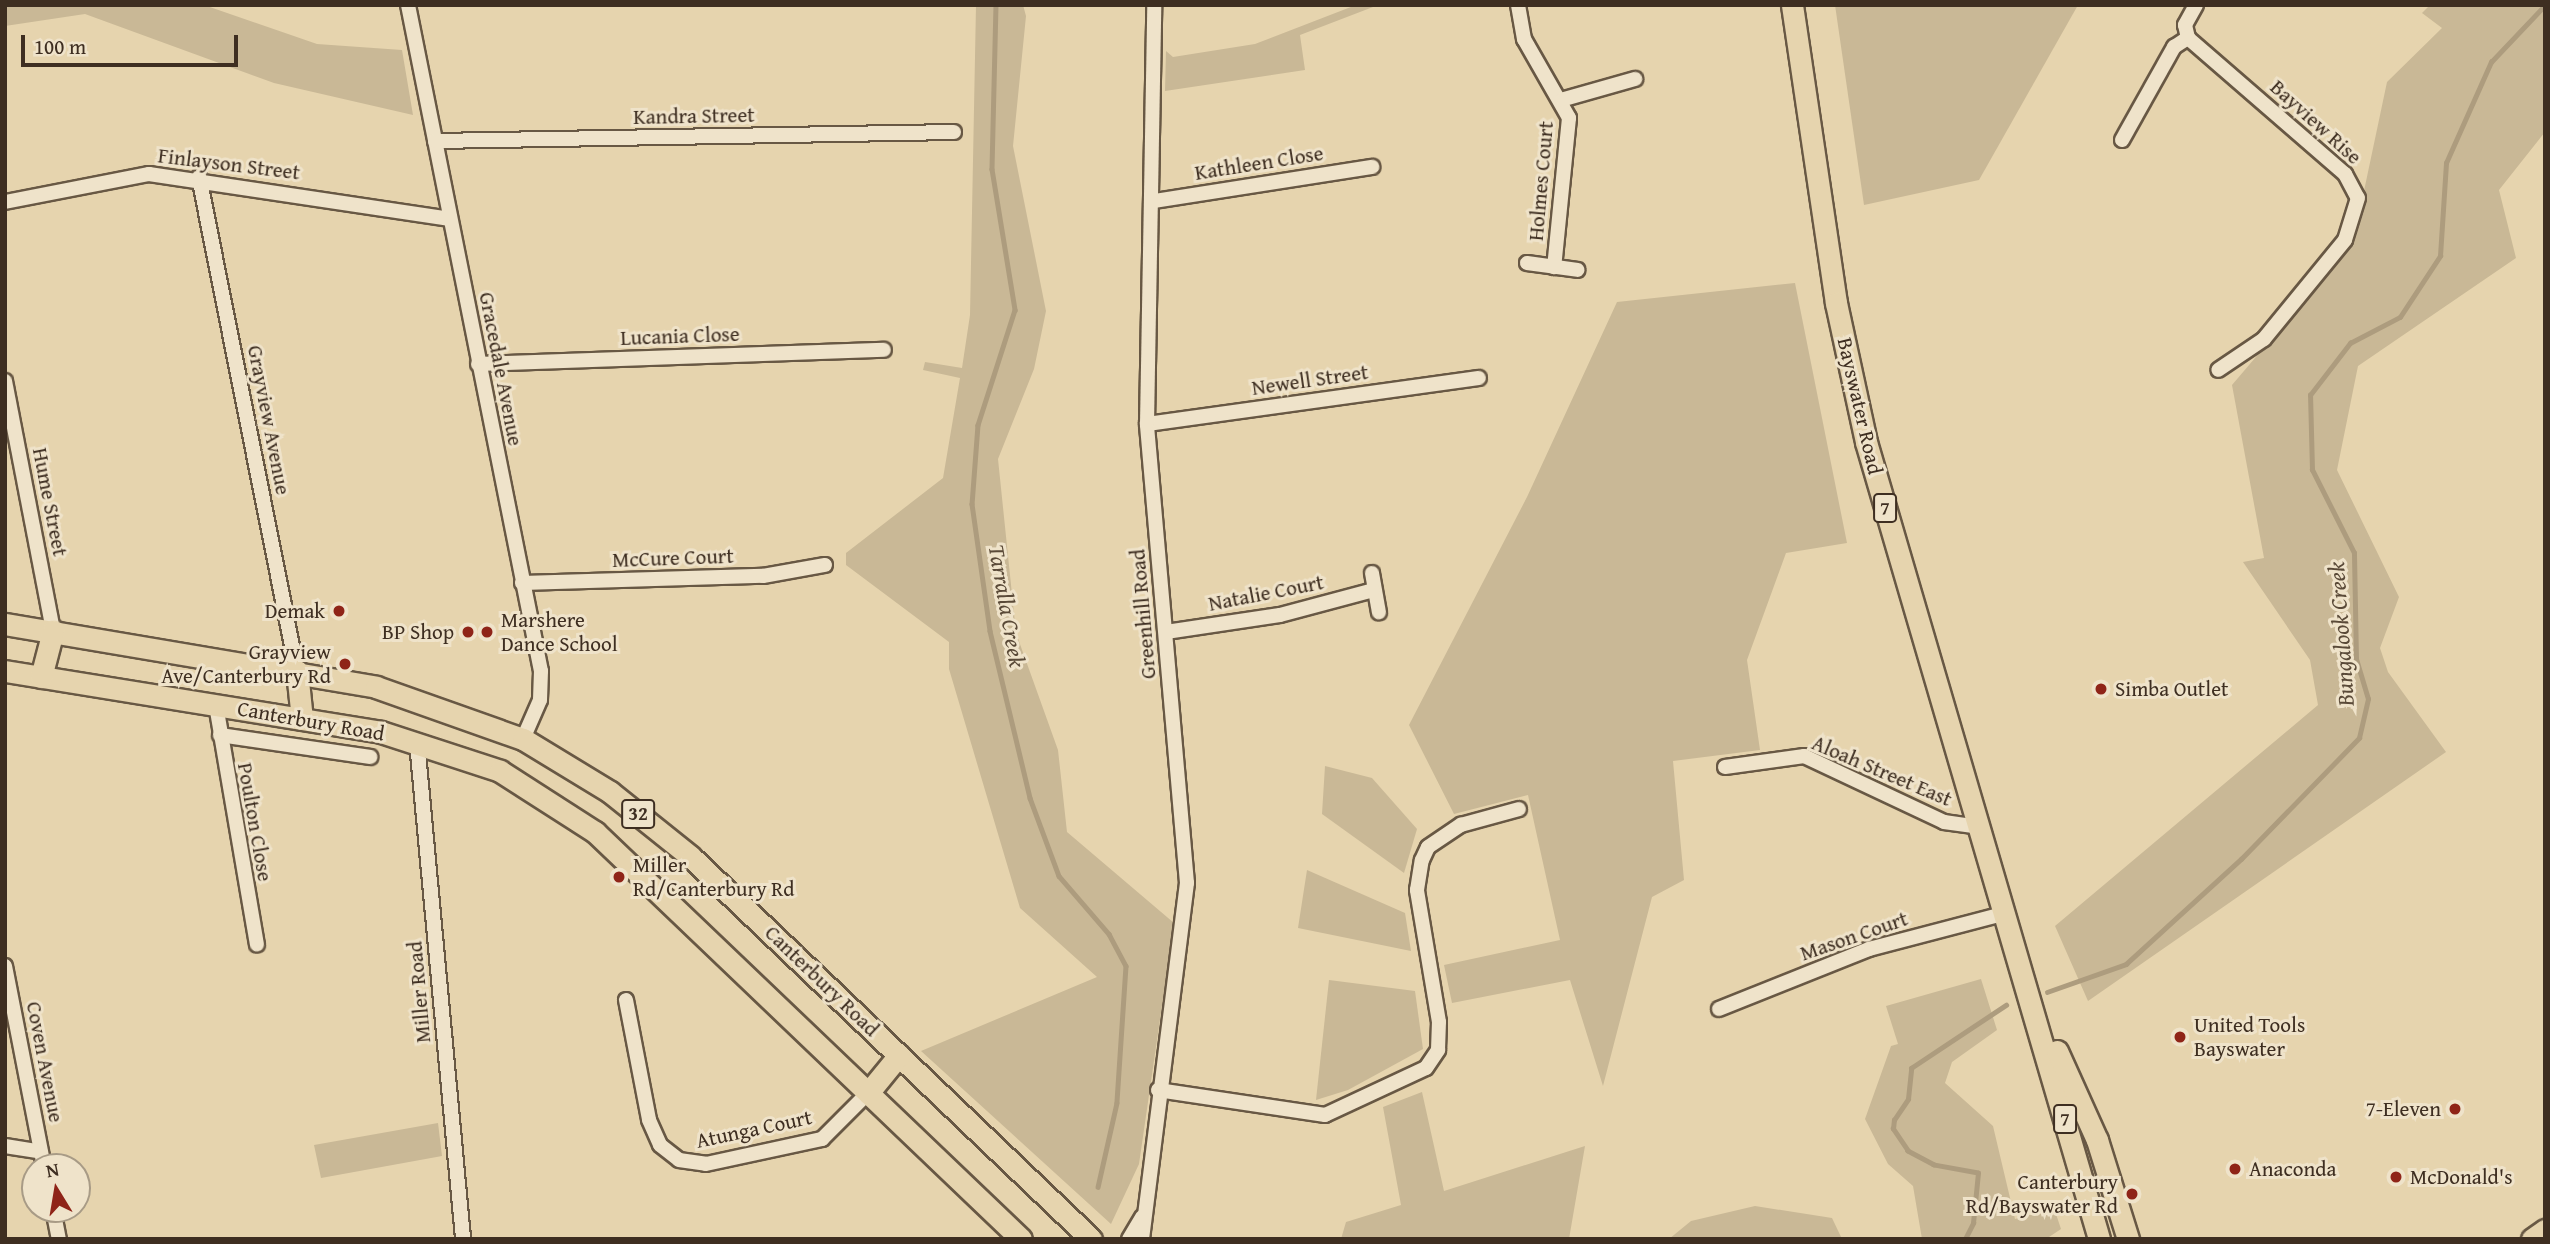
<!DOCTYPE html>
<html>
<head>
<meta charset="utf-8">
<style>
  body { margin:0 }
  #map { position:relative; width:2550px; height:1244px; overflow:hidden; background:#e6d4ae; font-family:"Gentium Book Plus",serif }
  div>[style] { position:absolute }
  .green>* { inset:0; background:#c9b896 }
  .stream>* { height:4.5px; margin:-2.25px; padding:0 2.25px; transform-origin:2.25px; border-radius:2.25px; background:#ad9c7e }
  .roads { filter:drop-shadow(2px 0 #685844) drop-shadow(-2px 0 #685844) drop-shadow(0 2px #685844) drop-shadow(0 -2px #685844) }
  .street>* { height:14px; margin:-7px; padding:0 7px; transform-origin:7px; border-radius:7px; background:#efe3ca }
  .primary>* { height:21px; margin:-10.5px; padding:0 10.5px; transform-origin:10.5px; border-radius:10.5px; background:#e6d4ae }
  .dots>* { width:19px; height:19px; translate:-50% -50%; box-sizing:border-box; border:4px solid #efe3ca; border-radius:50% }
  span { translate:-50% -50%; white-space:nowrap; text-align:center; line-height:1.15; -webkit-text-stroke:6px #efe3ca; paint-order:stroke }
  .shield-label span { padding:2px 5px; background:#efe3ca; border:2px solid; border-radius:5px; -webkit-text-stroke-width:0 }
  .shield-label { font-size:19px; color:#3e2e21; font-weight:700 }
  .street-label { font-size:21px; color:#3e2e21 }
  .poi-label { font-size:21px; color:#3e2e21 }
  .right { translate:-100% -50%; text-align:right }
  .left { translate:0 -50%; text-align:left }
  .water-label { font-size:23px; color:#5a4a38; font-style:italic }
  .frame { position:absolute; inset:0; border:7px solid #3e2e21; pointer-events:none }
  .north { position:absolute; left:21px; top:1153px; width:70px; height:70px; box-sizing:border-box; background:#efe3ca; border:2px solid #a89b86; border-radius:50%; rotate:349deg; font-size:19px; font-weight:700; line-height:28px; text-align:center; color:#3e2e21 }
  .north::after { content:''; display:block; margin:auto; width:24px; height:32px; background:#8f2418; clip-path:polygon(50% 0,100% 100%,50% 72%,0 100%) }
  .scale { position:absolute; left:21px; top:35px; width:217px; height:32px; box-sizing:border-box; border:4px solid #3e2e21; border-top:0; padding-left:9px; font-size:21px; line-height:24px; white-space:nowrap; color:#3e2e21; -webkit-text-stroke:5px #efe3ca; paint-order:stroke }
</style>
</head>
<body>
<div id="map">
  <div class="green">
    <i style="clip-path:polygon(5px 5px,204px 5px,317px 44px,402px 50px,413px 115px,274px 83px,85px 14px,5px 26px)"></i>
    <i style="clip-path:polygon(976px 5px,1023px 5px,1026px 16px,1013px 146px,1046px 311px,1034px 369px,998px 459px,1016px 633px,1058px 750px,1067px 832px,1174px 923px,1139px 1164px,1111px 1224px,921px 1051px,1097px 977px,1020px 908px,949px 669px,949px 642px,846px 565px,846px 553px,943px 478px,960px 378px,923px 370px,925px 362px,962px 368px,970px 315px)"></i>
    <i style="clip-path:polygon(1356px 5px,1373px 7px,1300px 35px,1305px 70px,1165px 91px,1166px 51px,1173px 57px,1255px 44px)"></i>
    <i style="clip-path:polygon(1835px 5px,2078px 5px,1979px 180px,1864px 205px)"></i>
    <i style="clip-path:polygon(2430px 5px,2545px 5px,2545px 132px,2499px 190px,2516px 258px,2358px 366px,2337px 470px,2399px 597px,2380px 648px,2388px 672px,2446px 752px,2088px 1001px,2055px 926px,2318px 705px,2310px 660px,2243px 562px,2264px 558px,2232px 385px,2353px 243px,2387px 82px,2442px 28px,2422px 13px)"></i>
    <i style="clip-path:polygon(1795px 283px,1847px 543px,1786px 553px,1747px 660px,1760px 750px,1673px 761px,1684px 880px,1652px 897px,1603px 1086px,1570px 980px,1452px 1003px,1444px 965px,1560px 940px,1528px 795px,1454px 814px,1409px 725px,1527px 497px,1617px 302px)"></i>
    <i style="clip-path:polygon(1325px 766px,1372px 778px,1417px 829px,1404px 873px,1322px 814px)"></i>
    <i style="clip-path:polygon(1307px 870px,1405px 913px,1411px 951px,1298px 928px)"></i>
    <i style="clip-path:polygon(1981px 979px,1997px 1030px,1952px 1062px,1945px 1083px,1993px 1126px,2015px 1219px,2054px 1208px,2061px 1229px,2046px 1239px,1922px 1239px,1913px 1186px,1888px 1164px,1865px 1119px,1891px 1046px,1898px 1044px,1886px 1006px)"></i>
    <i style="clip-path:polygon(1329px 980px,1415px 991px,1423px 1049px,1348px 1090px,1316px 1100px)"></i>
    <i style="clip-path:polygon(1422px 1092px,1444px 1191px,1585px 1146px,1569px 1239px,1341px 1239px,1346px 1222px,1401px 1205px,1383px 1107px)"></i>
    <i style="clip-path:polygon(438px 1123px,442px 1156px,321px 1178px,314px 1145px)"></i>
    <i style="clip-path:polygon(1755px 1206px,1832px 1218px,1842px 1239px,1669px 1239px,1691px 1221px)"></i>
  </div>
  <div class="stream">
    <i style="left:996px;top:5px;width:164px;rotate:91.4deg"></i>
    <i style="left:992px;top:169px;width:143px;rotate:80.7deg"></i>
    <i style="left:1015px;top:310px;width:121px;rotate:107.8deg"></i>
    <i style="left:978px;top:425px;width:79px;rotate:94.3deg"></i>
    <i style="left:972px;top:504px;width:128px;rotate:81.9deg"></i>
    <i style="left:990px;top:631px;width:172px;rotate:76.5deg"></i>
    <i style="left:1030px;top:798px;width:83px;rotate:69.6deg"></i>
    <i style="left:1059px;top:876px;width:77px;rotate:49.2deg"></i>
    <i style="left:1109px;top:934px;width:36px;rotate:62deg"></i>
    <i style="left:1126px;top:966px;width:137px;rotate:93.8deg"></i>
    <i style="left:1117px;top:1103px;width:86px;rotate:102.7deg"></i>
    <i style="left:2047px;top:992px;width:84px;rotate:-19.5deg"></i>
    <i style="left:2126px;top:964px;width:156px;rotate:-42.4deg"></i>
    <i style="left:2241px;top:859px;width:169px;rotate:-45.7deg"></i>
    <i style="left:2359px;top:738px;width:40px;rotate:-77deg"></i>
    <i style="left:2368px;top:699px;width:42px;rotate:-106.7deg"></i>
    <i style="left:2356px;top:659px;width:106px;rotate:-91.1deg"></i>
    <i style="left:2354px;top:553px;width:93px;rotate:-116.8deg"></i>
    <i style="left:2312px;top:470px;width:75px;rotate:-91.5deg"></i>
    <i style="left:2310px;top:395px;width:66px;rotate:-52.4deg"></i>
    <i style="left:2350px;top:343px;width:56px;rotate:-27.5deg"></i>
    <i style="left:2400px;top:317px;width:73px;rotate:-56.7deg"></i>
    <i style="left:2440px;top:256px;width:93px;rotate:-86.3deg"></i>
    <i style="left:2446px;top:163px;width:111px;rotate:-66deg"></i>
    <i style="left:2491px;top:62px;width:79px;rotate:-46.5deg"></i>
    <i style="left:1763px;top:1239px;width:25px"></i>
    <i style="left:1965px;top:1239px;width:18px;rotate:-63deg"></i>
    <i style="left:1973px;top:1223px;width:50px;rotate:-84.3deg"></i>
    <i style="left:1978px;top:1173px;width:45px;rotate:-169.7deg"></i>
    <i style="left:1934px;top:1165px;width:30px;rotate:-152deg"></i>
    <i style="left:1908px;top:1151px;width:27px;rotate:-124deg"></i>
    <i style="left:1893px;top:1129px;width:9px;rotate:-84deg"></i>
    <i style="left:1894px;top:1120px;width:25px;rotate:-56deg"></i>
    <i style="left:1908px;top:1099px;width:31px;rotate:-84deg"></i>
    <i style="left:1911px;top:1068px;width:114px;rotate:-33.6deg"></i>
  </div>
  <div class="roads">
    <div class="street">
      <i style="left:408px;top:5px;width:679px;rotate:78.71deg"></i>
      <i style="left:541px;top:671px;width:29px;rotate:92deg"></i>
      <i style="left:540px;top:700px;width:43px;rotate:113.6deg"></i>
      <i style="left:1518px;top:5px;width:35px;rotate:80deg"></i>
      <i style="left:1524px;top:39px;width:91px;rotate:60.3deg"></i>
      <i style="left:1569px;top:118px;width:150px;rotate:95.7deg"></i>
      <i style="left:2196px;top:5px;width:23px;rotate:119deg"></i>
      <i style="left:2185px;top:25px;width:13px;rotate:77deg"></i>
      <i style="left:2188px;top:38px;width:208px;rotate:40.9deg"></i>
      <i style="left:2345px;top:174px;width:27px;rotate:62deg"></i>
      <i style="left:2358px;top:198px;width:44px;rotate:107.2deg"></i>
      <i style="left:2345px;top:240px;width:128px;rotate:129.3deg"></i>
      <i style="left:2264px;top:339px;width:55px;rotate:146deg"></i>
      <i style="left:1564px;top:99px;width:74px;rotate:-15.7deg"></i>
      <i style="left:2122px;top:140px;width:107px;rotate:-60.8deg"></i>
      <i style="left:2174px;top:47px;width:17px;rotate:-33deg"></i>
      <i style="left:435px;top:141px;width:519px;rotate:-0.99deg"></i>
      <i style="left:199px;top:177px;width:504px;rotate:78.78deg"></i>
      <i style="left:1154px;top:201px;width:221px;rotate:-8.9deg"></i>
      <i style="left:5px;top:202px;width:147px;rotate:-11deg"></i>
      <i style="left:149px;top:174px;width:303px;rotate:8.5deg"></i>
      <i style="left:1527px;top:263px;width:51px;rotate:7.8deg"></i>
      <i style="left:478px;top:364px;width:406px;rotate:-2deg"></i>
      <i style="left:5px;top:381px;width:255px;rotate:79.1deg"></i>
      <i style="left:1147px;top:424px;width:335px;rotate:-7.9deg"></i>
      <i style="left:1372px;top:573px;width:40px;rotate:80deg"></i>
      <i style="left:522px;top:583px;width:241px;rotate:-1.7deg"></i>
      <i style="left:763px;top:576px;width:63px;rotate:-10.1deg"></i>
      <i style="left:1166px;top:632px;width:115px;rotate:-8.5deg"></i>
      <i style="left:1280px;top:615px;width:96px;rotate:-15deg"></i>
      <i style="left:216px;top:705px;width:243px;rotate:80.3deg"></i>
      <i style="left:220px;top:735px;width:152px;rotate:8.3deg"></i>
      <i style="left:417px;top:742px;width:499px;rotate:84.7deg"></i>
      <i style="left:1725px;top:767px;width:80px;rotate:-7.9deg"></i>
      <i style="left:1804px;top:756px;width:155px;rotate:25.2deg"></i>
      <i style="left:1944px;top:822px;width:37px;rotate:8deg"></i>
      <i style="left:5px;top:966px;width:205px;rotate:79deg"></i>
      <i style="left:626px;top:1000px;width:122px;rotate:79.1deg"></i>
      <i style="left:649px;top:1120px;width:27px;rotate:66deg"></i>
      <i style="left:660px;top:1145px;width:24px;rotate:38deg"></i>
      <i style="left:679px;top:1160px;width:27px;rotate:8deg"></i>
      <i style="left:706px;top:1164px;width:119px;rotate:-12.2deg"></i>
      <i style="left:822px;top:1139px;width:65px;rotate:-45deg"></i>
      <i style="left:1719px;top:1009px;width:162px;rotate:-21.8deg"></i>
      <i style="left:1869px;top:949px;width:142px;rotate:-14.7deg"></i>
      <i style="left:1158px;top:1090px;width:169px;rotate:8.5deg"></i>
      <i style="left:1325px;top:1115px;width:111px;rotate:-25deg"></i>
      <i style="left:1426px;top:1068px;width:22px;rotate:-56deg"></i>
      <i style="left:1438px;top:1050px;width:28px;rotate:-88deg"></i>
      <i style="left:1439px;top:1022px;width:134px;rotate:-99.5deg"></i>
      <i style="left:1417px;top:890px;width:30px;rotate:-81deg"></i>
      <i style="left:1422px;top:860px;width:14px;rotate:-65deg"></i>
      <i style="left:1428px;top:847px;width:40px;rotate:-34deg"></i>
      <i style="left:1461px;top:825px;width:60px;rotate:-15.4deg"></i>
      <i style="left:5px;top:1146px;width:36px;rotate:9deg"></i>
      <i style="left:53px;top:1209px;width:31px;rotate:79deg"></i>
      <i style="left:1129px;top:1239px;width:26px;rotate:-59deg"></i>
      <i style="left:1142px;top:1239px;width:359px;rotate:-82.8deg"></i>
      <i style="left:1187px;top:883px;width:461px;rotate:-95deg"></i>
      <i style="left:1147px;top:424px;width:419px;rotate:-89deg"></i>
    </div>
    <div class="primary">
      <i style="left:1792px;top:5px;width:301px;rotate:81.6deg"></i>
      <i style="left:1836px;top:303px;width:142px;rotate:77.8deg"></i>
      <i style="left:1866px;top:442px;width:830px;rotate:73.7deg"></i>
      <i style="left:5px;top:624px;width:376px;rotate:9.6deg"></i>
      <i style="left:376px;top:687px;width:156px;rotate:19.5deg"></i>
      <i style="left:523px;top:739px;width:102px;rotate:31.3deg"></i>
      <i style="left:610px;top:792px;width:104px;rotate:38.7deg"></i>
      <i style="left:691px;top:857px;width:553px;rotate:43.68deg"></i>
      <i style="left:5px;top:671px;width:381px;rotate:9.2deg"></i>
      <i style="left:381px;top:732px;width:125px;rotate:18.1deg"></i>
      <i style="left:500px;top:771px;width:113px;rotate:32.7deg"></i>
      <i style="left:595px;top:832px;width:589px;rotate:43.69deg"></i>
      <i style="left:297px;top:671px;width:48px;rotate:84.1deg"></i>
      <i style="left:41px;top:677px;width:48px;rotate:-75.4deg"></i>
      <i style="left:2057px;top:1051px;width:98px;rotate:65.8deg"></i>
      <i style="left:2097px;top:1140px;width:104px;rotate:72.6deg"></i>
      <i style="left:868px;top:1093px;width:49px;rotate:-50.8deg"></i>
      <i style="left:2532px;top:1239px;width:16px;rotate:-35deg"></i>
    </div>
  </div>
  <div class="dots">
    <i style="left:339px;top:611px;background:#8f2418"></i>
    <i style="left:468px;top:632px;background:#8f2418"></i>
    <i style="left:487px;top:632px;background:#8f2418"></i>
    <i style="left:345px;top:664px;background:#8f2418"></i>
    <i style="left:2101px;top:689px;background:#8f2418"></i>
    <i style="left:619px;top:877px;background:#8f2418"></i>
    <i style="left:2180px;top:1037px;background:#8f2418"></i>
    <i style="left:2455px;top:1109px;background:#8f2418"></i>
    <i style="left:2235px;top:1169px;background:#8f2418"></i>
    <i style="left:2396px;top:1177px;background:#8f2418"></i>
    <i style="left:2132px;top:1194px;background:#8f2418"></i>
  </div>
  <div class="shield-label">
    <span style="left:1885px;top:508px">7</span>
    <span style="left:638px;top:814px">32</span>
    <span style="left:2065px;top:1119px">7</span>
  </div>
  <div class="street-label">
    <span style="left:694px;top:116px;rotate:-1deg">Kandra Street</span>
    <span style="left:2316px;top:122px;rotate:42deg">Bayview Rise</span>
    <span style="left:1259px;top:163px;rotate:-9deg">Kathleen Close</span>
    <span style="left:229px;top:164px;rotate:7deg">Finlayson Street</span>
    <span style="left:1541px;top:181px;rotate:-85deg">Holmes Court</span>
    <span style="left:680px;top:336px;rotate:-2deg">Lucania Close</span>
    <span style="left:501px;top:369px;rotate:79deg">Gracedale Avenue</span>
    <span style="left:1310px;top:380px;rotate:-8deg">Newell Street</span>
    <span style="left:1860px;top:406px;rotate:77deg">Bayswater Road</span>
    <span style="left:269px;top:420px;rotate:79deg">Grayview Avenue</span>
    <span style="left:50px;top:502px;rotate:79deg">Hume Street</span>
    <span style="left:673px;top:558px;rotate:-2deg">McCure Court</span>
    <span style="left:1266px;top:593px;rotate:-11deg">Natalie Court</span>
    <span style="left:1143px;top:614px;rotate:-95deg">Greenhill Road</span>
    <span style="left:311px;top:721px;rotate:10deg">Canterbury Road</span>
    <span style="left:1882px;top:771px;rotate:23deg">Aloah Street East</span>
    <span style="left:255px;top:822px;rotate:80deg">Poulton Close</span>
    <span style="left:1854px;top:936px;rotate:-19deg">Mason Court</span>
    <span style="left:822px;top:981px;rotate:44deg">Canterbury Road</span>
    <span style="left:419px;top:992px;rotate:-95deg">Miller Road</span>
    <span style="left:45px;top:1062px;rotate:79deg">Coven Avenue</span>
    <span style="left:754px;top:1129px;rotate:-12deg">Atunga Court</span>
  </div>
  <div class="poi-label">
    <span class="right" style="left:325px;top:611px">Demak</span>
    <span class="left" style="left:501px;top:632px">Marshere<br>Dance School</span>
    <span class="right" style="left:454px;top:632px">BP Shop</span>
    <span class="right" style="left:331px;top:664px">Grayview<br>Ave/Canterbury Rd</span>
    <span class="left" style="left:2115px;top:689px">Simba Outlet</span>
    <span class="left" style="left:633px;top:877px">Miller<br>Rd/Canterbury Rd</span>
    <span class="left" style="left:2194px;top:1037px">United Tools<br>Bayswater</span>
    <span class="right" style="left:2441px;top:1109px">7-Eleven</span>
    <span class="left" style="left:2249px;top:1169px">Anaconda</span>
    <span class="left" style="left:2410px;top:1177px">McDonald's</span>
    <span class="right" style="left:2118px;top:1194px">Canterbury<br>Rd/Bayswater Rd</span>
  </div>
  <div class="water-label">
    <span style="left:1007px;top:606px;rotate:80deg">Tarralla Creek</span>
    <span style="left:2341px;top:634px;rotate:-94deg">Bungalook Creek</span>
  </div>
  <div class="frame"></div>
  <div class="north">N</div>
  <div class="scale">100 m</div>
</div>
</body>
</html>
